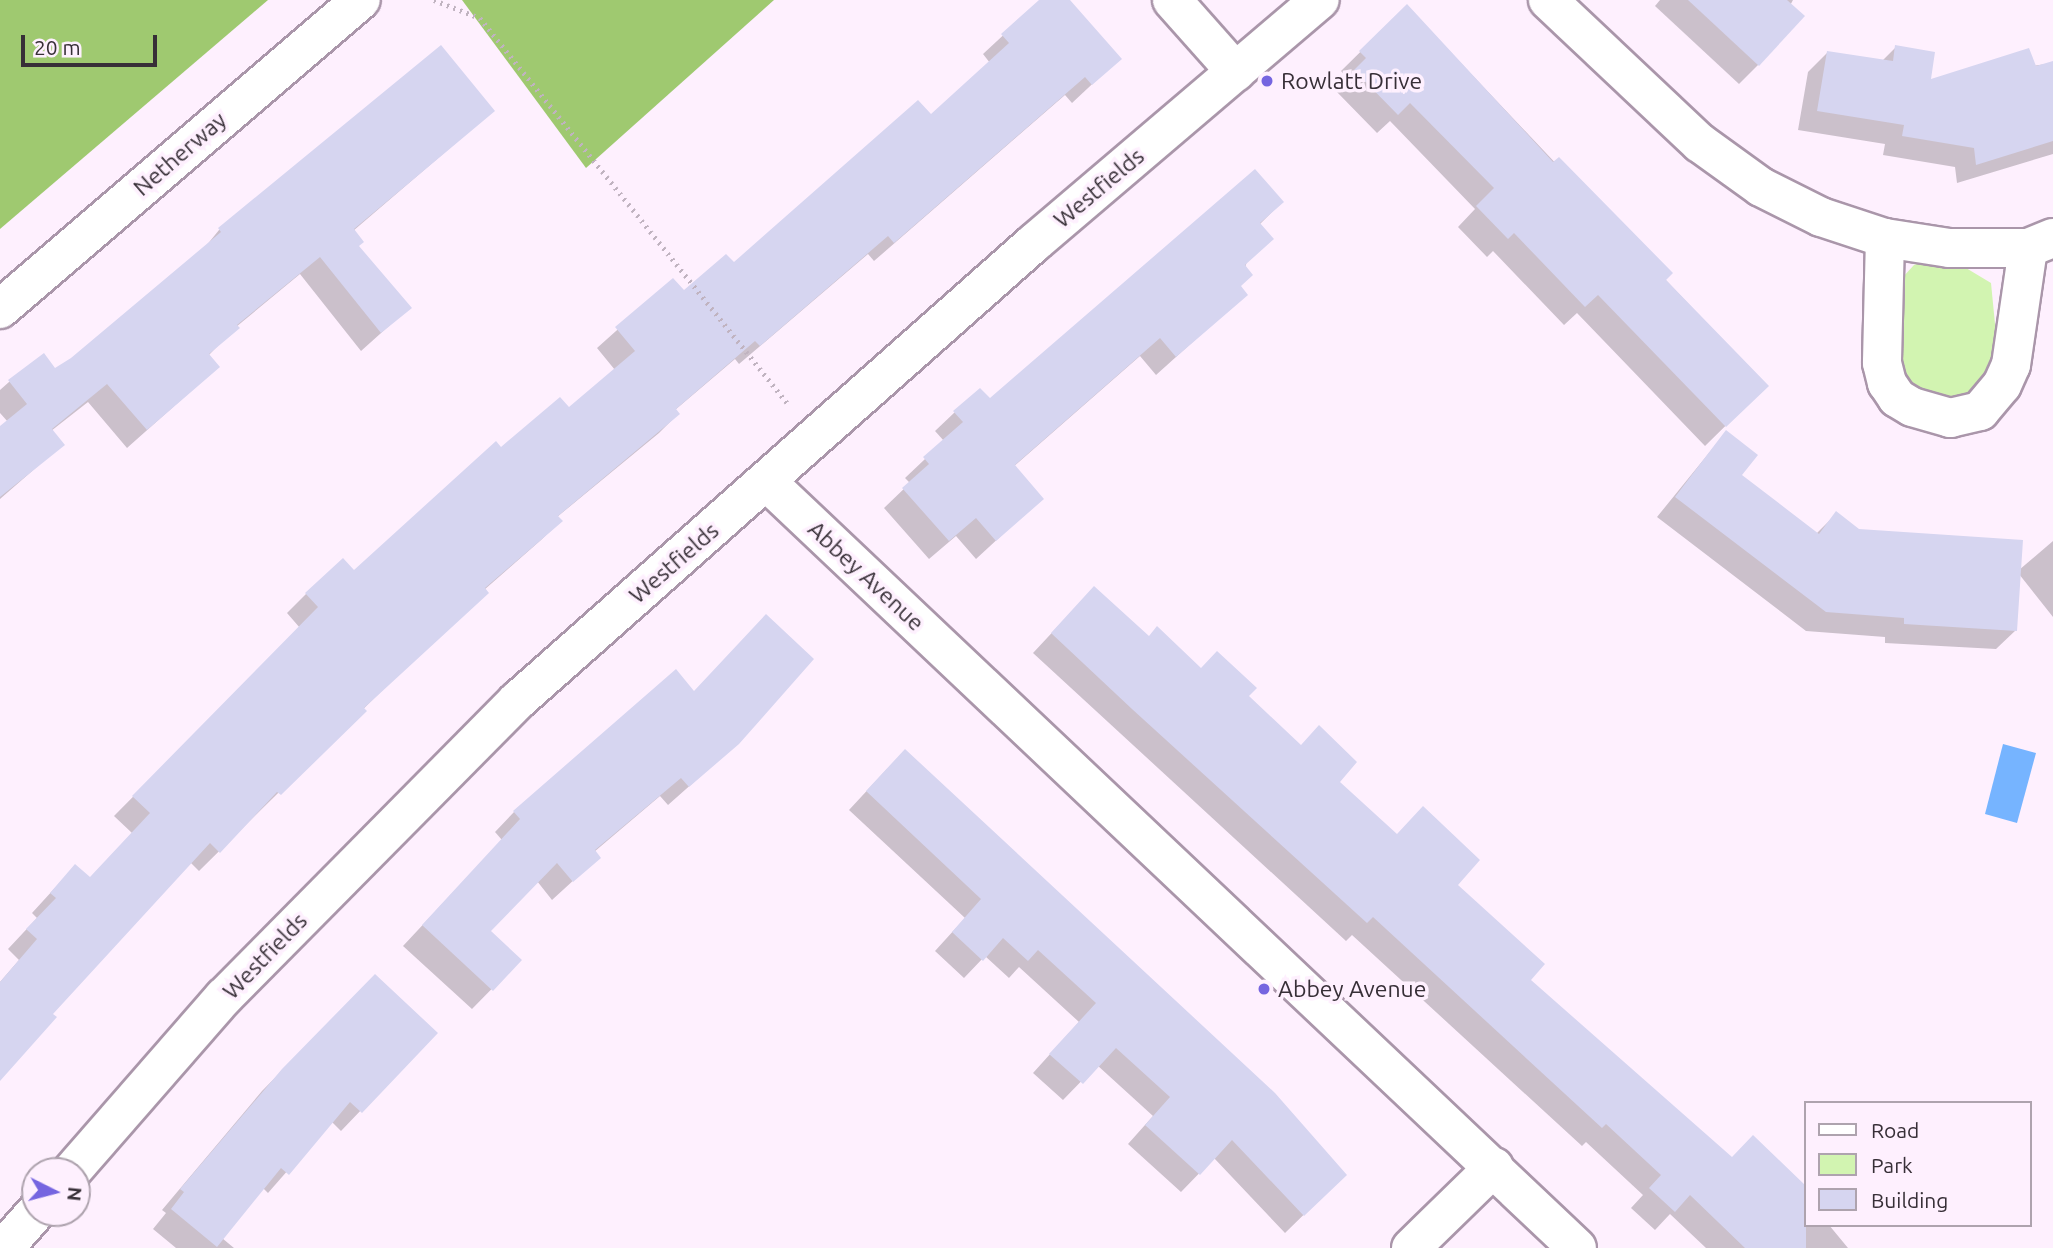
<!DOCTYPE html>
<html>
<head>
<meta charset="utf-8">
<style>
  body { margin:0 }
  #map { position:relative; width:2053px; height:1248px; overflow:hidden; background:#fef0fe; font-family:Ubuntu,sans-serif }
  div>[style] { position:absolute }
  .green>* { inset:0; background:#d2f4b1 }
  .forest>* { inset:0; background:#9fc970 }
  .water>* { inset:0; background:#76b4ff }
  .shadow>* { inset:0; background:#0003 }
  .building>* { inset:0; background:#d6d5f0 }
  .path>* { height:4.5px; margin-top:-2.25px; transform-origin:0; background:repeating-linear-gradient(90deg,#c0b3c0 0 2px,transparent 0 7px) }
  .roads { filter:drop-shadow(2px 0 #aa96aa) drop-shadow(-2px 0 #aa96aa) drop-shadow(0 2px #aa96aa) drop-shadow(0 -2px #aa96aa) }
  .minor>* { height:38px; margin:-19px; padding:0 19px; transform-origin:19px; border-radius:19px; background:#fff }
  .dots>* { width:19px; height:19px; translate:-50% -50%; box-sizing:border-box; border:4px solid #fef0fe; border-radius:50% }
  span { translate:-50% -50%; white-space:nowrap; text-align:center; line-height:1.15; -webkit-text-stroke:7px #fef0fe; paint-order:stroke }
  .poi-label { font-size:23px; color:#372f37 }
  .left { translate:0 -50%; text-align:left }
  .street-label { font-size:23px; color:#372f37 }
  .legend { position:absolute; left:1804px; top:1101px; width:228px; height:126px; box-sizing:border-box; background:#fef0fe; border:2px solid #aea3ae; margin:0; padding:9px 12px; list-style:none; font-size:21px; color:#372f37 }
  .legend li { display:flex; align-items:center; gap:14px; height:35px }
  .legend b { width:35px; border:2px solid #aea3ae }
  .north { position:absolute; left:21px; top:1157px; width:70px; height:70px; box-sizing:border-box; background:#fef0fe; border:2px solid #aea3ae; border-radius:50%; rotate:96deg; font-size:19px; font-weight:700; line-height:28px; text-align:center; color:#372f37 }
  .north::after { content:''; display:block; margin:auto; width:24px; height:32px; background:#7565e0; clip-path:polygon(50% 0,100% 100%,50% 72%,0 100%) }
  .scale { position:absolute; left:21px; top:35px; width:136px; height:32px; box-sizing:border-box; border:4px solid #372f37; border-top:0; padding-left:9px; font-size:21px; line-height:24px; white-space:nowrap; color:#372f37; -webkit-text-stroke:5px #fef0fe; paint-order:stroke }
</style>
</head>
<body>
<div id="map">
  <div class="green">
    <i style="clip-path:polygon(1925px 261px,1966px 268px,1991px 283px,1996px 334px,1991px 367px,1969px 397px,1954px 403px,1917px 396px,1905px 379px,1897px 352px,1902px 278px,1914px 265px)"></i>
  </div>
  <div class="forest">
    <i style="clip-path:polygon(0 0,268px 0,0 229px)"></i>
    <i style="clip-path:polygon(462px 0,774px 0,586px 168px)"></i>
  </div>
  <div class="water">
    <i style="clip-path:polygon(2003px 744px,2036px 753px,2017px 823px,1985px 814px)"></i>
  </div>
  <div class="shadow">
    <i style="clip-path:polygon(1041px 0,1056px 0,1119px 59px,1072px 103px,1065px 95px,874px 261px,868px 254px,739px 364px,735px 359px,675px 410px,678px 414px,659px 433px,557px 517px,561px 521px,541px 540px,484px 590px,199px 871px,190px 862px,51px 1014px,0 1079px,0 982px,19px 960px,8px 949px,37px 918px,32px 913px,75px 866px,89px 879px,132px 833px,114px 816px,300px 628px,287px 613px,306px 594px,354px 573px,500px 450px,569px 410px,615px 370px,597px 348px,673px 280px,683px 293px,734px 265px,931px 116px,990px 63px,983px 54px)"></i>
    <i style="clip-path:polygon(1660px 0,1793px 0,1758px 65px,1739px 84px,1655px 6px)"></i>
    <i style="clip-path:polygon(1407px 6px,1766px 386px,1705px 446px,1577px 313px,1564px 325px,1493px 251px,1487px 257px,1458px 227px,1475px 209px,1390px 121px,1377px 133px,1336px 91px,1348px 79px,1341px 71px)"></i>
    <i style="clip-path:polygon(1896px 47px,1928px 81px,2053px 63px,2053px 154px,1957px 183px,1955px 167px,1883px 155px,1885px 144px,1798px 130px,1808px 72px,1828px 52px,1882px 61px)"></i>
    <i style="clip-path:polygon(493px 111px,353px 231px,357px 246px,409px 308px,361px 351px,300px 274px,236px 327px,208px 356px,218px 367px,127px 448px,88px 402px,51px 431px,62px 445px,0 499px,0 428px,8px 422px,0 413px,0 390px,9px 382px,43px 355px,55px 370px,72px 360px,202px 251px,219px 230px)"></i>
    <i style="clip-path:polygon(1282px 202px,1259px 225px,1239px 286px,1246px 294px,1156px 375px,1140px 356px,1013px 467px,1041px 499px,976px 559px,956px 536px,929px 559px,884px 508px,910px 483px,905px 478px,944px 441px,935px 431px,955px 412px,990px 401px)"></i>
    <i style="clip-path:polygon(1726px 432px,1739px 476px,1816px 534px,1836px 514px,1858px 531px,2019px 570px,2053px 541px,2053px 617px,2019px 574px,2016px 630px,1996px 649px,1885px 643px,1885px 637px,1806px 631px,1657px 517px)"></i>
    <i style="clip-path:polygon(1075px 608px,1148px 638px,1246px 696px,1396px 836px,1456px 885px,1529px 980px,1732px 1159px,1753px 1138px,1806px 1189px,1806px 1225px,1829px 1225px,1848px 1248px,1706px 1248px,1670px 1214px,1655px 1230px,1631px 1208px,1643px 1195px,1586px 1142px,1582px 1146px,1352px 935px,1346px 941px,1033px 653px)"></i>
    <i style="clip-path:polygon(738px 743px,668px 805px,660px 796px,594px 852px,599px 857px,552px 900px,537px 881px,489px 931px,520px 960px,472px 1009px,403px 946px,502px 840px,495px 832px,514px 812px)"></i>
    <i style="clip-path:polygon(887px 769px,1327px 1192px,1285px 1233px,1214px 1158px,1181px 1192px,1128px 1144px,1153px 1116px,1097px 1065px,1063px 1100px,1033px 1073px,1079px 1022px,1019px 967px,1009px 978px,985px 956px,964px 978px,935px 951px,965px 918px,849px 810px)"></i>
    <i style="clip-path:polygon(375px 976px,435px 1033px,341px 1131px,331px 1121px,268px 1193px,263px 1188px,222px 1238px,234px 1248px,176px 1248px,153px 1229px,166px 1213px,162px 1210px,262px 1091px)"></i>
  </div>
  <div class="building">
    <i style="clip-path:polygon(1039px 0,1070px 0,1122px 59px,1092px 85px,1085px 77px,894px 243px,888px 236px,760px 346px,755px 341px,676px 409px,680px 414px,558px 516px,563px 521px,485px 588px,489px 593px,364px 708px,367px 711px,281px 795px,277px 792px,220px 853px,210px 843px,53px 1014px,57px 1017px,0 1081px,0 982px,37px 939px,26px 929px,56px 898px,50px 893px,75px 864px,90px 877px,150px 813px,132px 796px,318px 607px,305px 593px,343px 558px,354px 570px,496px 441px,501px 447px,560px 397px,569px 407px,635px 351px,615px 327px,673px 278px,684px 290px,726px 254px,734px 262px,918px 100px,931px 114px,1009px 43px,1001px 34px)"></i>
    <i style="clip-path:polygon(1688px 0,1787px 0,1805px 16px,1759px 66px)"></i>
    <i style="clip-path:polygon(1407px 4px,1553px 162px,1559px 157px,1673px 273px,1666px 280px,1769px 386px,1726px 427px,1598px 295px,1585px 307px,1514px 233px,1508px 239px,1476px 206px,1494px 188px,1410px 103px,1398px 115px,1354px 70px,1366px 58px,1359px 51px)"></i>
    <i style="clip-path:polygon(441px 45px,495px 111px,354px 229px,364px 242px,359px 246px,412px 308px,381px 333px,320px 257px,237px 325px,240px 328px,209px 354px,220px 367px,147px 430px,107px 384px,52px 429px,65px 445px,0 497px,0 426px,27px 404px,8px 380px,44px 353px,55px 368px,71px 358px,221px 232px,218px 228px)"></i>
    <i style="clip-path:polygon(1895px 45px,1935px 52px,1931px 79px,2029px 48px,2036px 66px,2053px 61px,2053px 141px,1976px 165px,1974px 148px,1902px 136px,1904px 125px,1817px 111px,1827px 51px,1893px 61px)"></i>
    <i style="clip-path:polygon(1255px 169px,1284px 202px,1260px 223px,1274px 239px,1245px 265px,1253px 275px,1241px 286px,1248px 295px,1176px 357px,1160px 338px,1015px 465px,1044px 499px,996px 541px,976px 518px,949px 541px,902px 488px,929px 464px,923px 457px,963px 422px,953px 411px,980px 388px,990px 398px)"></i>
    <i style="clip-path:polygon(1726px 430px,1758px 455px,1742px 475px,1819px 534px,1836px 511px,1859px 529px,2023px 540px,2017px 631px,1904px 624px,1904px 618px,1826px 612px,1675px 497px)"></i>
    <i style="clip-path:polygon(1094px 586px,1149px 636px,1157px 626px,1201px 668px,1217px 651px,1257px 688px,1249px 696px,1301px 745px,1319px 725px,1357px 762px,1340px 782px,1397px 834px,1423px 806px,1480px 860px,1458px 885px,1545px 964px,1531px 980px,1732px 1157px,1753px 1135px,1806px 1186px,1806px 1248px,1745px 1248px,1690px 1195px,1675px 1212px,1649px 1188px,1661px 1175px,1606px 1124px,1602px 1128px,1373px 917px,1367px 923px,1132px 709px,1051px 633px)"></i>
    <i style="clip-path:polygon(766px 614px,814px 659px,739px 744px,689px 787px,681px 778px,595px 850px,601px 858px,573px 882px,557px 863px,491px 931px,522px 960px,493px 991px,422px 925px,520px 819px,513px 811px,676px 669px,694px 691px)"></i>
    <i style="clip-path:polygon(905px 749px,1275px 1093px,1347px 1175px,1304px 1216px,1232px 1140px,1200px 1175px,1145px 1125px,1170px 1097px,1116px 1048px,1083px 1084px,1049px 1054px,1096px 1003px,1038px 950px,1028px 961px,1003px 938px,983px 961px,952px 932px,981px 899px,866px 791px)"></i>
    <i style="clip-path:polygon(375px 974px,438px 1033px,362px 1113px,350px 1102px,289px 1175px,281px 1168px,217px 1247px,171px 1209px,184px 1192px,180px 1189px,282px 1069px)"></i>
  </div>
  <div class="path">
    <i style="left:434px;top:0;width:49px;rotate:21.4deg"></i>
    <i style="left:480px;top:18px;width:494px;rotate:51.4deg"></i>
  </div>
  <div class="roads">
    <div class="minor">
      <i style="left:1172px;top:0;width:96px;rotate:48.4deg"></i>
      <i style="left:1548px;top:0;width:209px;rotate:43.3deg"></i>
      <i style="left:1700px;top:143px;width:75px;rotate:35.8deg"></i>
      <i style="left:1761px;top:187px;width:67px;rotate:26.6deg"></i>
      <i style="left:1821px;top:217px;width:67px;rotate:18.2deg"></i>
      <i style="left:1885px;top:238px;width:65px;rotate:8.9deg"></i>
      <i style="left:1949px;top:248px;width:79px"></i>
      <i style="left:2028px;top:248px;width:27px;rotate:-22deg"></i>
      <i style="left:1885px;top:238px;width:125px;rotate:91.4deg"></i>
      <i style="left:1882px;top:363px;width:21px;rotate:76deg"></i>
      <i style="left:1887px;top:383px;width:18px;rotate:56deg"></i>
      <i style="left:1897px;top:398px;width:17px;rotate:31deg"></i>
      <i style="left:1912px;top:407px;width:40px;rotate:16deg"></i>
      <i style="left:1950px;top:418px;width:31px;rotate:-13deg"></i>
      <i style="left:1980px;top:411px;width:34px;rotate:-50deg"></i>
      <i style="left:2002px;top:385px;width:22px;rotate:-66deg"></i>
      <i style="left:2011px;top:365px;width:118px;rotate:-81.7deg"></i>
      <i style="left:0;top:309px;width:475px;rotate:-40.6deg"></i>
      <i style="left:766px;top:481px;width:1116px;rotate:43.4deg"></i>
      <i style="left:72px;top:1171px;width:231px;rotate:-48.9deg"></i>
      <i style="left:224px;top:997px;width:416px;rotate:-45.3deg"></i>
      <i style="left:517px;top:701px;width:691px;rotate:-41.54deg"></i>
      <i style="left:1034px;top:243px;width:375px;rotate:-40.4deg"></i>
      <i style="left:4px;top:1248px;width:47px;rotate:-48.5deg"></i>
      <i style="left:1411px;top:1248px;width:116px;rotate:-44.3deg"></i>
    </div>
  </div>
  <div class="dots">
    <i style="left:1267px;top:81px;background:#7565e0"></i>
    <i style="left:1264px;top:989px;background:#7565e0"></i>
  </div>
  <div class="poi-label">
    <span class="left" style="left:1281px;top:81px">Rowlatt Drive</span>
    <span class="left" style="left:1278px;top:989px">Abbey Avenue</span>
  </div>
  <div class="street-label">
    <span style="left:180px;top:154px;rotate:-41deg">Netherway</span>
    <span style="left:1099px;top:188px;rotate:-40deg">Westfields</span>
    <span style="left:674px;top:563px;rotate:-41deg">Westfields</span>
    <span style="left:866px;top:576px;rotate:43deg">Abbey Avenue</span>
    <span style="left:265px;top:956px;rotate:-46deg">Westfields</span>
  </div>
  <ul class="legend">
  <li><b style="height:9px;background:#fff"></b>Road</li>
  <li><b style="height:19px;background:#d2f4b1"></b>Park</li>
  <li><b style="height:19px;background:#d6d5f0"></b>Building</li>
  </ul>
  <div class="north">N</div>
  <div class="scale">20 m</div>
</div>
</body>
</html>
